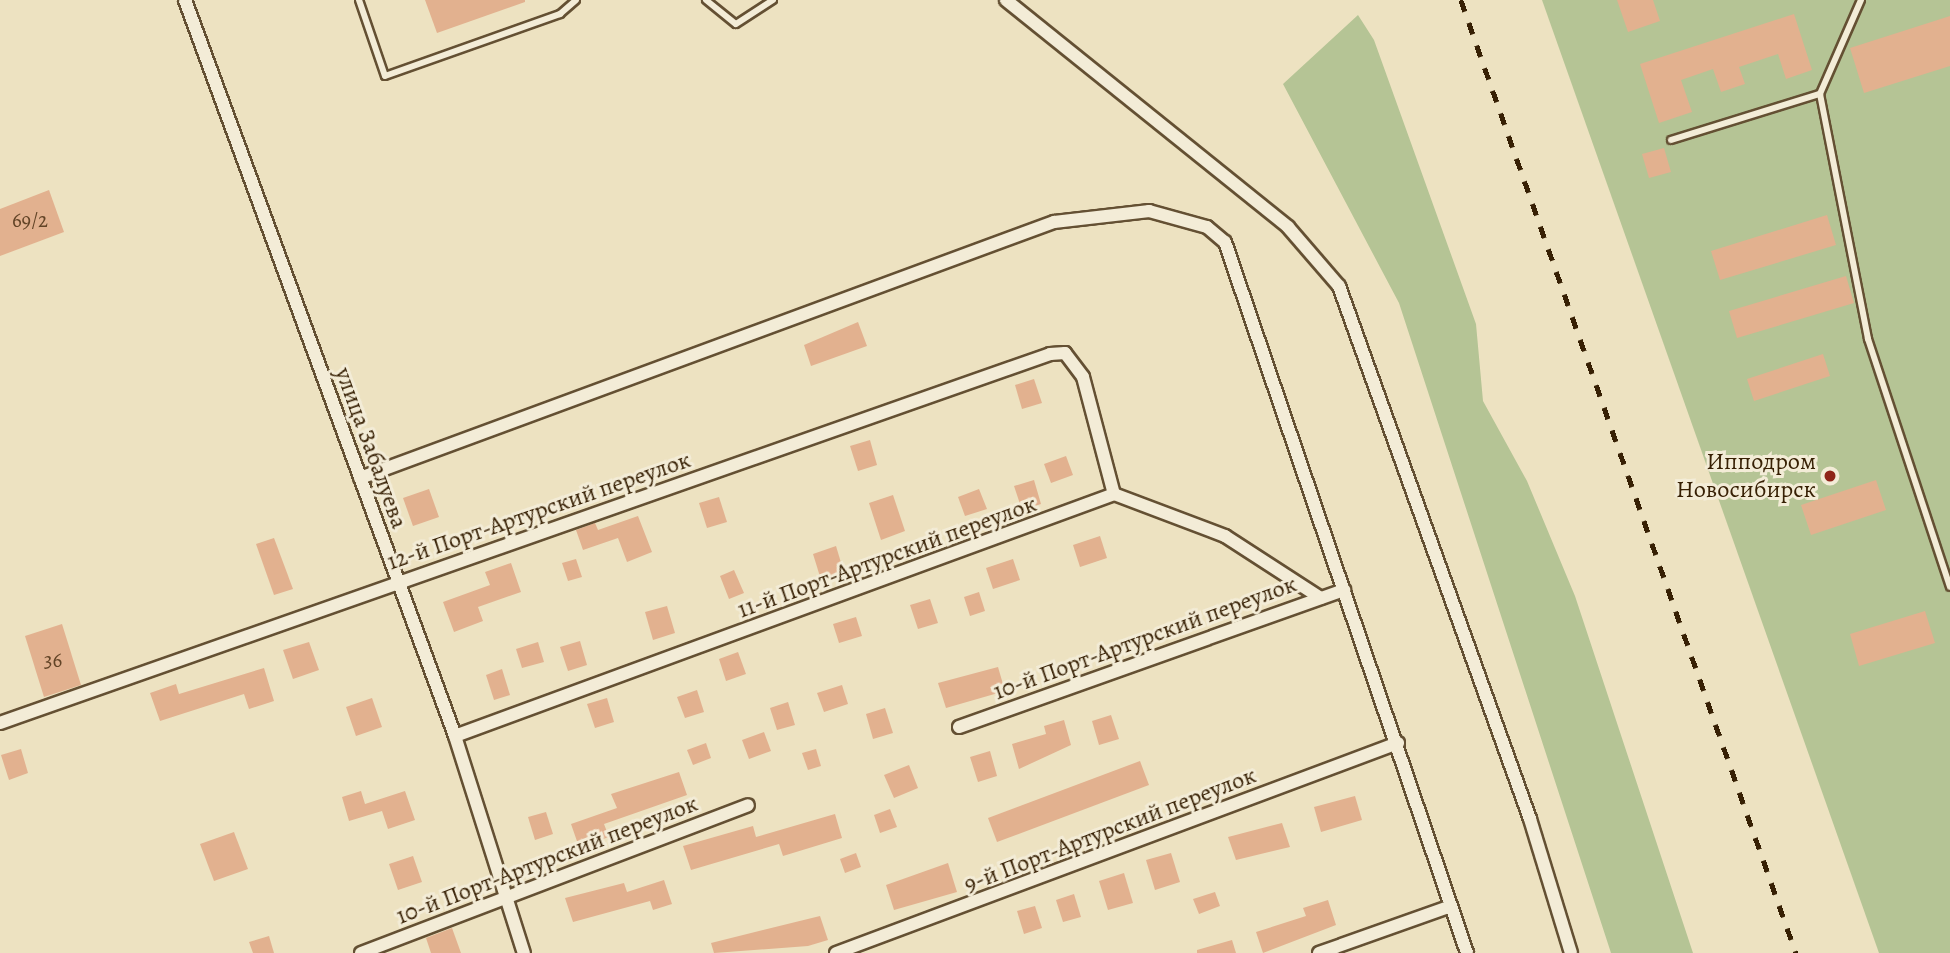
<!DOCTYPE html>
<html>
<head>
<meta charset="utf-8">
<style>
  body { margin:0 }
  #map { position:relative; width:1950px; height:953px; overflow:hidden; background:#ede2c1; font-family:Alegreya,serif }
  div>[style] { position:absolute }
  .green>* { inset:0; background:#b5c495 }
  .building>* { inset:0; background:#e2b18f }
  .roads { filter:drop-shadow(2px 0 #645033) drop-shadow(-2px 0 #645033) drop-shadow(0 2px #645033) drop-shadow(0 -2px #645033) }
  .service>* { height:6px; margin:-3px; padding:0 3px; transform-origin:3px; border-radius:3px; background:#f3ecd7 }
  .minor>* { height:12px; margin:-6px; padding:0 6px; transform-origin:6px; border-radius:6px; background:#f3ecd7 }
  .rail>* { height:4.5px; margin-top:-2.25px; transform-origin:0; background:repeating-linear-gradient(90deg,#372004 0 12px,transparent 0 24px) }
  .dots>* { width:19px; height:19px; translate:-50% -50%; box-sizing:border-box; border:4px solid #f3ecd7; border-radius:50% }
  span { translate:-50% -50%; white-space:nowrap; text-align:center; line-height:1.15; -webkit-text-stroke:6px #f3ecd7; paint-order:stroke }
  .number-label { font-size:21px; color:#624427 }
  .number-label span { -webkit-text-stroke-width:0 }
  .street-label { font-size:24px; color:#372004 }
  .poi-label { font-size:24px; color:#372004 }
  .right { translate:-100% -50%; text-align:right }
</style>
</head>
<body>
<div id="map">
  <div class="green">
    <i style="clip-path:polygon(1542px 0,1950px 0,1950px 953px,1879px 953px)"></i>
    <i style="clip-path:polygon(1358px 15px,1374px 40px,1476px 324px,1483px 401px,1527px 481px,1575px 596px,1693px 953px,1611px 953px,1399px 303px,1283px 84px)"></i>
  </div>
  <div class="building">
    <i style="clip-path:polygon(425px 0,525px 0,525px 2px,437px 33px)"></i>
    <i style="clip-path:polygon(1617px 0,1653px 0,1660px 21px,1628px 32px)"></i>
    <i style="clip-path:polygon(1794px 14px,1812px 70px,1786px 79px,1778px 54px,1739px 67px,1745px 84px,1721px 92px,1713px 69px,1681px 80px,1692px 112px,1659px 123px,1640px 64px)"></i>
    <i style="clip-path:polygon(1950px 16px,1950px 66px,1864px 93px,1850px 48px)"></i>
    <i style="clip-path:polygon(1664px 148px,1671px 172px,1649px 178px,1642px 154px)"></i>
    <i style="clip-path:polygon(49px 190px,64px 232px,0 256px,0 209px)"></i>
    <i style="clip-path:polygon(1827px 215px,1836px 245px,1720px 280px,1711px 251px)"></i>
    <i style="clip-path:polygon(1846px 276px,1854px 303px,1737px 338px,1729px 311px)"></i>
    <i style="clip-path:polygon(858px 322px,867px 346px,811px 366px,804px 345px)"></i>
    <i style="clip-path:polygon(1823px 354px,1830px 376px,1754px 401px,1747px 379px)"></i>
    <i style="clip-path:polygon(1034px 379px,1042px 403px,1022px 409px,1015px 385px)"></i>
    <i style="clip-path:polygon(870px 440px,877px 465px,858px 471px,850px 446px)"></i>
    <i style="clip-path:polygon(1066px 456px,1073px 475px,1051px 483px,1044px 464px)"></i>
    <i style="clip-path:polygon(1034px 480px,1041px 504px,1022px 510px,1014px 486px)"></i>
    <i style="clip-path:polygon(1876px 480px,1886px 510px,1811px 535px,1801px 505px)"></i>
    <i style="clip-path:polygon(429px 489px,439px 517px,413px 526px,403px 498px)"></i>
    <i style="clip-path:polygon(979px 489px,987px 509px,965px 516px,958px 497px)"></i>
    <i style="clip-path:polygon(893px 495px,905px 531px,881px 540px,869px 503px)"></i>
    <i style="clip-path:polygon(719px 497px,727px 522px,707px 528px,699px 503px)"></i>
    <i style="clip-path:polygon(638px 516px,652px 552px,627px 562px,618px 538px,583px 550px,576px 530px,595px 523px,598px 530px)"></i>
    <i style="clip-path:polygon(1100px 536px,1107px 558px,1080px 567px,1073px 545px)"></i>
    <i style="clip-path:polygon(274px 538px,293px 589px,274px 595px,256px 544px)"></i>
    <i style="clip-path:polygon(836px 546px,845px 576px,822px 583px,813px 554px)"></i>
    <i style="clip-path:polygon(576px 559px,582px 577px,568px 581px,562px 563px)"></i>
    <i style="clip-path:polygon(1013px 559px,1020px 580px,993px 589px,986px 568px)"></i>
    <i style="clip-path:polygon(511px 563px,521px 592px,478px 607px,483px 621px,454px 632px,443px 602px,490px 585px,485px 572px)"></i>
    <i style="clip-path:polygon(734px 570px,744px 593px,729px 599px,720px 576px)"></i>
    <i style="clip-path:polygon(979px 592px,985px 611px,970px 616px,964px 597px)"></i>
    <i style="clip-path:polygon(930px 599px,938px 623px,918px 629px,910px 605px)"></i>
    <i style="clip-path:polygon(667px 606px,675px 633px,653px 640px,645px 612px)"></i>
    <i style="clip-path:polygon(1925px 611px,1935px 643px,1859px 666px,1850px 634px)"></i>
    <i style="clip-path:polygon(856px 617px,862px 636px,839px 643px,833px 624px)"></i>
    <i style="clip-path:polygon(62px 624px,81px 685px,44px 697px,25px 636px)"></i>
    <i style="clip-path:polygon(580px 641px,587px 665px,568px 671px,560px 647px)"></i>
    <i style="clip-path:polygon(309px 642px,319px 670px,293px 679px,283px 650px)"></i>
    <i style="clip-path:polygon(538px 642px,544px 662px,522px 668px,516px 649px)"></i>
    <i style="clip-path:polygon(738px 652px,746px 674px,726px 681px,719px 659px)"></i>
    <i style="clip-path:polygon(998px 667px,1005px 691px,946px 708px,938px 683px)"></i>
    <i style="clip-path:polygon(264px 668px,274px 701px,249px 709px,244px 694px,160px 721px,150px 693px,176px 684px,179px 694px)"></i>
    <i style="clip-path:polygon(502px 669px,510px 695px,494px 700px,486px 675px)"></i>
    <i style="clip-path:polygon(842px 685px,848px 704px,824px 712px,817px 693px)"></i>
    <i style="clip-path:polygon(697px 690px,704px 712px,685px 718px,677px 697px)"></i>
    <i style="clip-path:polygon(372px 698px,382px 727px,356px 736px,346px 707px)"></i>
    <i style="clip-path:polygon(607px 698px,614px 722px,595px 728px,587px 704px)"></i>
    <i style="clip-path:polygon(788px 702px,795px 725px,777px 730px,770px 708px)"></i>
    <i style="clip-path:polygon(885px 708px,893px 733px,873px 739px,866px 714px)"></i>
    <i style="clip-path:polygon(1111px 715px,1119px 739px,1099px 745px,1092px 721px)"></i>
    <i style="clip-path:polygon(1064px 720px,1071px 745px,1019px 769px,1012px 744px,1046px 734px,1044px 726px)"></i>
    <i style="clip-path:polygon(764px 732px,771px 751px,749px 759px,742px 740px)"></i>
    <i style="clip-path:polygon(706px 743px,711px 758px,693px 765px,687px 750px)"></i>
    <i style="clip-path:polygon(21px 749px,28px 773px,9px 780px,1px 755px)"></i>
    <i style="clip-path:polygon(816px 749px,821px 766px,808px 770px,802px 753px)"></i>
    <i style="clip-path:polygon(990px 751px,997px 776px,978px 782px,970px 757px)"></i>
    <i style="clip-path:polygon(1140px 761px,1149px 785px,997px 842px,988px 818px)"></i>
    <i style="clip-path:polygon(909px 765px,918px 788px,894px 798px,884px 775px)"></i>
    <i style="clip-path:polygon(679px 772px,687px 795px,604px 824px,609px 837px,579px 847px,571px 824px,617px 808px,611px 794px)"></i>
    <i style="clip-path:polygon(361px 791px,365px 804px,405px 791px,415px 820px,388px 829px,382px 811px,349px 821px,342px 797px)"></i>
    <i style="clip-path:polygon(1355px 796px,1362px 820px,1321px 832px,1314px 807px)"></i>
    <i style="clip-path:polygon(890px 809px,897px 827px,880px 833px,874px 815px)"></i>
    <i style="clip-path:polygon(546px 812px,553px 834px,535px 840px,528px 817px)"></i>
    <i style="clip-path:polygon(835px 814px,842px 838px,783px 856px,779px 844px,691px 870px,683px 846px,753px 826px,756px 837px)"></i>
    <i style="clip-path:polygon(1282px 823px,1290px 847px,1236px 860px,1228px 837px)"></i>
    <i style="clip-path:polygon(234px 832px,248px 869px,214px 881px,200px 844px)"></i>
    <i style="clip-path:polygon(856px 853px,861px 867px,845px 873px,840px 859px)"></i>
    <i style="clip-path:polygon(1171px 853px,1180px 882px,1155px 890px,1146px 860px)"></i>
    <i style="clip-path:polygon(413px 856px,422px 882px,398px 890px,389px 864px)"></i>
    <i style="clip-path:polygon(948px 863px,957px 892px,894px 910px,886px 885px)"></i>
    <i style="clip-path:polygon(1124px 873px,1133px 903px,1108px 910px,1099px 881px)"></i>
    <i style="clip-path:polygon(664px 880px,672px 904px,653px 910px,650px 901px,573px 922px,565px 898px,624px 883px,627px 892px)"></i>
    <i style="clip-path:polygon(1215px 892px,1220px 906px,1199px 914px,1193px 899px)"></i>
    <i style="clip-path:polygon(1074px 894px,1081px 917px,1063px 922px,1056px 900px)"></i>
    <i style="clip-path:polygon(1328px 900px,1336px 925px,1263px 953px,1256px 932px,1306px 916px,1303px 908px)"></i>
    <i style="clip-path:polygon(1035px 906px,1042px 928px,1024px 934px,1017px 911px)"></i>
    <i style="clip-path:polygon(820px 916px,828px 940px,808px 946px,714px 953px,711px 943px)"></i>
    <i style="clip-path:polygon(452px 928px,461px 953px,431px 953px,426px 938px)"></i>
    <i style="clip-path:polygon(269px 936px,274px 953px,253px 953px,249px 942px)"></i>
    <i style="clip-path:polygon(1232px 940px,1236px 953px,1197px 953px,1197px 950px)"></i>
  </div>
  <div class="roads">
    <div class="service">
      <i style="left:359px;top:0;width:80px;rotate:71.1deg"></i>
      <i style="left:385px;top:76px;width:186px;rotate:-19.5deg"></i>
      <i style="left:560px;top:14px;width:21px;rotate:-41deg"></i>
      <i style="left:706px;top:0;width:38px;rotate:39deg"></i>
      <i style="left:736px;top:24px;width:44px;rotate:-33deg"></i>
      <i style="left:1861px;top:0;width:103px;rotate:113.6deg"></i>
      <i style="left:1820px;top:94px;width:250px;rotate:78.9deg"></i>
      <i style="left:1868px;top:339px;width:261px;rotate:71.7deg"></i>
      <i style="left:1671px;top:140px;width:156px;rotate:-17.2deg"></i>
    </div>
    <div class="minor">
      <i style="left:185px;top:0;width:784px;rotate:69.85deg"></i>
      <i style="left:455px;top:736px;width:228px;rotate:72.4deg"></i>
      <i style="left:1006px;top:0;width:362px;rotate:38.8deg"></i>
      <i style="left:1288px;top:227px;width:78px;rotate:49.2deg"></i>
      <i style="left:1339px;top:286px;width:566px;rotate:70.28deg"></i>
      <i style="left:1530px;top:819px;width:140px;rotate:73deg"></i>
      <i style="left:360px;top:478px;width:740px;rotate:-20.25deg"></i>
      <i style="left:1054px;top:222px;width:96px;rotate:-6.6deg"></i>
      <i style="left:1149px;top:211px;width:60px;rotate:15.4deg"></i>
      <i style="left:1207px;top:227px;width:23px;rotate:40deg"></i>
      <i style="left:1225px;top:242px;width:751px;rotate:71.2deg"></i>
      <i style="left:0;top:723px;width:1113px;rotate:-19.36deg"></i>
      <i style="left:1050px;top:354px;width:15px;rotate:-4deg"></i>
      <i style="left:1065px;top:353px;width:30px;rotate:53deg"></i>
      <i style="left:1083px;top:377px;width:121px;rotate:75.2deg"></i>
      <i style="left:959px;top:727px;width:409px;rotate:-19.6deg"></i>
      <i style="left:455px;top:736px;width:702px;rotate:-20.16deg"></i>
      <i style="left:1114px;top:494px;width:119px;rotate:20.7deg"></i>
      <i style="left:1225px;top:536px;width:114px;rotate:32.9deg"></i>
      <i style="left:361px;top:953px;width:414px;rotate:-20.9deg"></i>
      <i style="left:836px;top:953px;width:600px;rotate:-20.49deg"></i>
      <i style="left:1319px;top:953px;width:140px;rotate:-19.6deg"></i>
    </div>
  </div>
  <div class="rail">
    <i style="left:1461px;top:0;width:1010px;rotate:70.63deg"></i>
  </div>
  <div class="dots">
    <i style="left:1830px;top:476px;background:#8f2418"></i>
  </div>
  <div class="number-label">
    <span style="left:30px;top:220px">69/2</span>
    <span style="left:53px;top:660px">36</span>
  </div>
  <div class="street-label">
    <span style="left:371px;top:448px;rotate:70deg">улица Забалуева</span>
    <span style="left:539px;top:511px;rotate:-19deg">12-й Порт-Артурский переулок</span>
    <span style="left:887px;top:557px;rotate:-20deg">11-й Порт-Артурский переулок</span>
    <span style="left:1145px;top:638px;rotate:-20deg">10-й Порт-Артурский переулок</span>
    <span style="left:1110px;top:830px;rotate:-21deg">9-й Порт-Артурский переулок</span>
    <span style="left:547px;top:860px;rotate:-21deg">10-й Порт-Артурский переулок</span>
  </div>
  <div class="poi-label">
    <span class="right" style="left:1816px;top:476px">Ипподром<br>Новосибирск</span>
  </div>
</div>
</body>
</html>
